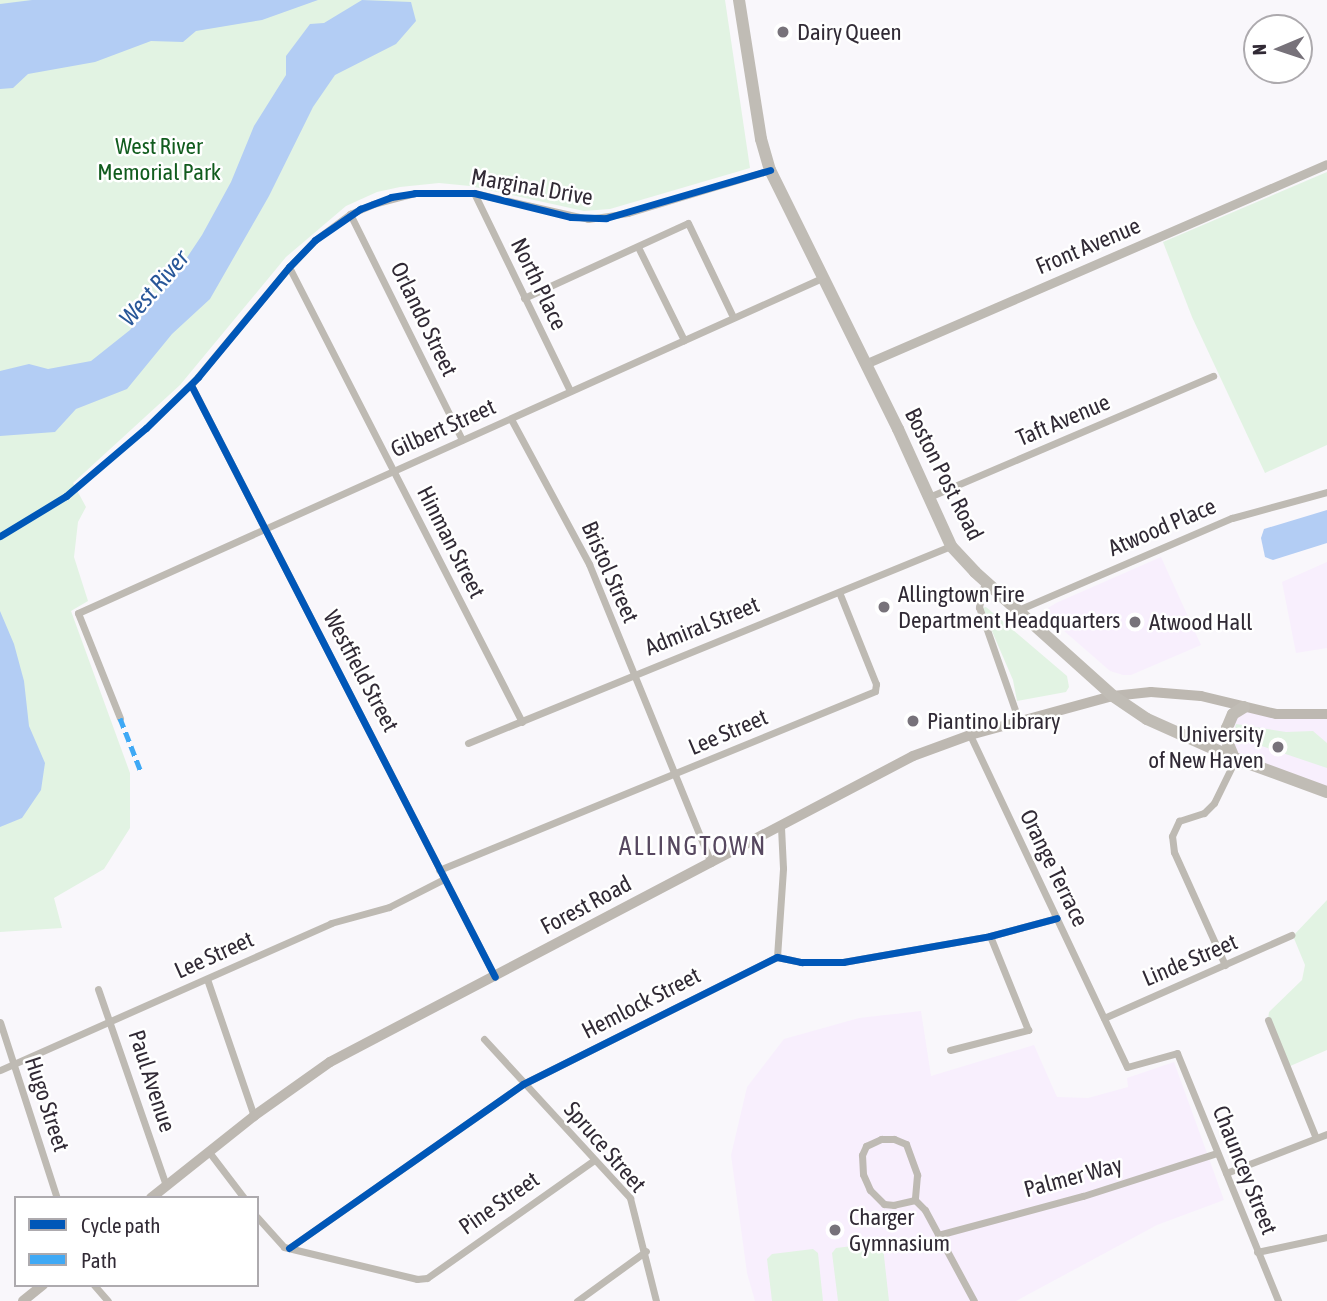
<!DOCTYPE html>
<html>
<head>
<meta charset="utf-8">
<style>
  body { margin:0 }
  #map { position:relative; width:1327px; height:1301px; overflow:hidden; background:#f9f7fb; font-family:"Asap Condensed",sans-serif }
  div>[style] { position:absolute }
  .built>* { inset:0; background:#f8effd }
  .green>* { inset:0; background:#e2f3e3 }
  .water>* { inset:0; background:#b3cdf4 }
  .minor>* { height:7px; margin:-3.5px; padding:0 3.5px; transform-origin:3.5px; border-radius:3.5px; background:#bebab3 }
  .tertiary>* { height:9px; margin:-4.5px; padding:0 4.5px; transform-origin:4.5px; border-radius:4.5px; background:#bebab3 }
  .secondary>* { height:10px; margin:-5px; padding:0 5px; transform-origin:5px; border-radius:5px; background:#bdb8b1 }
  .primary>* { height:12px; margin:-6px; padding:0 6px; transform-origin:6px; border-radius:6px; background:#c0bcb5 }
  .quiet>* { height:5px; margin-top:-2.5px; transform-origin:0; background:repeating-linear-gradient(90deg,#3fa9f5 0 10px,transparent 0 15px) }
  .cycleway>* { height:7px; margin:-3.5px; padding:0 3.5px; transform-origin:3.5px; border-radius:3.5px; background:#0057b8 }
  .dots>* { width:19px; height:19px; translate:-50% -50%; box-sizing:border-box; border:4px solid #fff; border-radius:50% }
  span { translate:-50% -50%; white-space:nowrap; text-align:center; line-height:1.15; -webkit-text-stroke:5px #fff; paint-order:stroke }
  .poi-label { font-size:23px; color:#312a35 }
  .left { translate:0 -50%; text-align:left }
  .right { translate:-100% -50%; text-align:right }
  .park-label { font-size:23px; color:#115c1e }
  .street-label { font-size:23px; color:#312a35 }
  .water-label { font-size:24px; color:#285798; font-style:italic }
  .quarter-label { font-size:26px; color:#574860; letter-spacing:2px }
  .legend { position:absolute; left:14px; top:1196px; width:245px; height:91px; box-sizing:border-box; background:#fff; border:2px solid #adaaae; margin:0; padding:9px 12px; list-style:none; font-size:21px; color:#312a35 }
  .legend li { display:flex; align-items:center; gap:14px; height:35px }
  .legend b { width:35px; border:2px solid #adaaae }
  .north { position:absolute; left:1243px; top:14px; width:70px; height:70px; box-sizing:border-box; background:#fff; border:2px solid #adaaae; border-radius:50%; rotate:268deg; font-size:19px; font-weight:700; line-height:28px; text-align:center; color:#312a35 }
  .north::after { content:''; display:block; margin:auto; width:24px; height:32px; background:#77727a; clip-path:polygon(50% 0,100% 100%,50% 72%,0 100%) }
</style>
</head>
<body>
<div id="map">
  <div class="built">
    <i style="clip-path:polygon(1161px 557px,1201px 645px,1131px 675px,1123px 675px,1110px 671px,1047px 616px,1048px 608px,1056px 603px)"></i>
    <i style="clip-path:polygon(1327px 562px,1327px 648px,1296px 653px,1282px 582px)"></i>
    <i style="clip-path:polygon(1236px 710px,1327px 714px,1327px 792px,1230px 750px,1228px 744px)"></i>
    <i style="clip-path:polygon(921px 1011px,931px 1076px,1034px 1045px,1057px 1097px,1088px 1098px,1128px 1087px,1127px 1078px,1174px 1062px,1224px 1200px,1157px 1225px,1016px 1301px,755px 1301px,747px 1273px,731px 1155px,747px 1087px,784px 1039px,859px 1018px)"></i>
  </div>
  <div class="green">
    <i style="clip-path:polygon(0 0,725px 0,750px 168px,610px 209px,584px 211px,470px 186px,439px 183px,400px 187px,377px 192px,346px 206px,286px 257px,180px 385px,73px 483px,86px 507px,78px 522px,74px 557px,88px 601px,71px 611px,130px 773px,130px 828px,104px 869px,54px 898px,62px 928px,0 932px)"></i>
    <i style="clip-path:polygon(1327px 172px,1327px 445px,1265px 473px,1192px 317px,1163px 242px)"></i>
    <i style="clip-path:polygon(986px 607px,1067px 676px,1069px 687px,1066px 692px,1017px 701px,1013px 680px,982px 608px)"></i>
    <i style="clip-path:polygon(1236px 724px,1286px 732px,1313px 731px,1327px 743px,1327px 768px,1241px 739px,1234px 732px)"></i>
    <i style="clip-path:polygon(1327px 900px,1327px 1050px,1288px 1067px,1268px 1020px,1269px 1012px,1302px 980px,1305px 965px,1293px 936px)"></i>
    <i style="clip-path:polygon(877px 1243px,883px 1247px,889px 1301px,838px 1301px,832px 1253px,836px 1248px)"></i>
    <i style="clip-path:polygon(813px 1249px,818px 1253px,823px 1301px,772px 1301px,767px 1259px,772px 1254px)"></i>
  </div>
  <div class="water">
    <i style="clip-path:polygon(32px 0,318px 0,262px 20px,196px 31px,183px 42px,151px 41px,95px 62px,28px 74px,13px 88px,0 89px,0 4px)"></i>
    <i style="clip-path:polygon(362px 0,411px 2px,416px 21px,396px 44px,335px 75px,313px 107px,269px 196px,210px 299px,172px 334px,127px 389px,76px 409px,55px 432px,0 436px,0 371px,29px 364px,48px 369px,91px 361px,130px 330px,172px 280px,202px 235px,231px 182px,254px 126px,286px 75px,286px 56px,310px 24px,324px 23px)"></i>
    <i style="clip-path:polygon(1327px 510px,1327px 543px,1273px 560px,1265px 557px,1261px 538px,1264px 529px)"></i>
    <i style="clip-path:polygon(0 611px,14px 644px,24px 681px,29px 726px,45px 763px,41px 790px,22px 818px,0 827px)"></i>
  </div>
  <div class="minor">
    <i style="left:474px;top:193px;width:220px;rotate:64.1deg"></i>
    <i style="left:350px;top:214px;width:252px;rotate:63.6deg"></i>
    <i style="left:638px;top:247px;width:104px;rotate:63.7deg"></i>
    <i style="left:289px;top:267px;width:511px;rotate:62.88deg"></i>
    <i style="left:524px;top:298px;width:180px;rotate:-24.6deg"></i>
    <i style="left:688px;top:223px;width:104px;rotate:64.4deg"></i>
    <i style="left:511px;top:419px;width:165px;rotate:61.7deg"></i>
    <i style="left:589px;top:564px;width:323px;rotate:67.8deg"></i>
    <i style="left:929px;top:497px;width:309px;rotate:-23.1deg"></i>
    <i style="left:985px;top:581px;width:27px;rotate:103deg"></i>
    <i style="left:979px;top:607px;width:121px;rotate:70.7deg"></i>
    <i style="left:1018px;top:610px;width:233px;rotate:-23.3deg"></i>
    <i style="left:1232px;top:518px;width:98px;rotate:-15.3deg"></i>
    <i style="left:120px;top:718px;width:113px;rotate:-111.8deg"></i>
    <i style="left:78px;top:613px;width:816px;rotate:-24.24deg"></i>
    <i style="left:970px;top:735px;width:367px;rotate:64.7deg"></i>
    <i style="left:1127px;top:1067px;width:52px;rotate:-15.6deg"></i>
    <i style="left:1177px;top:1053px;width:268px;rotate:67.8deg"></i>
    <i style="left:468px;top:743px;width:522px;rotate:-22.19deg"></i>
    <i style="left:439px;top:870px;width:471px;rotate:-22.3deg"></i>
    <i style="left:875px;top:691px;width:7px;rotate:-82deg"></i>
    <i style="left:876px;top:684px;width:99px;rotate:-111.9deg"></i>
    <i style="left:777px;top:957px;width:89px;rotate:-86.1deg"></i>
    <i style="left:783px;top:868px;width:41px;rotate:-92.8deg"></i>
    <i style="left:1225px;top:965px;width:124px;rotate:-114.3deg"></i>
    <i style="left:1174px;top:852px;width:16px;rotate:-97deg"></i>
    <i style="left:1172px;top:836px;width:17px;rotate:-65deg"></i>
    <i style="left:1179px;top:821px;width:26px;rotate:-18deg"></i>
    <i style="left:1204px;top:813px;width:14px;rotate:-45deg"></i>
    <i style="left:1214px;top:803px;width:50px;rotate:-63.9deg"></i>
    <i style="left:495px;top:977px;width:665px;rotate:-117.18deg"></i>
    <i style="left:191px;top:385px;width:153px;rotate:-50.3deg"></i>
    <i style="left:289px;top:267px;width:37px;rotate:-46deg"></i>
    <i style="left:315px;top:240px;width:44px;rotate:-36.6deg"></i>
    <i style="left:350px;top:214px;width:25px;rotate:-23deg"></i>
    <i style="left:373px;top:204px;width:43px;rotate:-14.7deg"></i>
    <i style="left:415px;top:193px;width:59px"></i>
    <i style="left:474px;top:193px;width:117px;rotate:12.8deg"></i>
    <i style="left:588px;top:219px;width:40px;rotate:-8.5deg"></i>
    <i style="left:628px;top:213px;width:148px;rotate:-16.8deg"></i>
    <i style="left:207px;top:979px;width:145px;rotate:71.1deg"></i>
    <i style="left:98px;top:989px;width:207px;rotate:70.9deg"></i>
    <i style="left:1104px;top:1018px;width:205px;rotate:-23.9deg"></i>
    <i style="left:1268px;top:1020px;width:127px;rotate:67.9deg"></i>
    <i style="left:0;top:1022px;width:185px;rotate:72.1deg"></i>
    <i style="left:484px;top:1039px;width:216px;rotate:47.4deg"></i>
    <i style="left:630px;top:1198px;width:106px;rotate:75.8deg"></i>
    <i style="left:950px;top:1050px;width:81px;rotate:-14.4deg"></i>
    <i style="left:1028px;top:1030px;width:101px;rotate:-112deg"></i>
    <i style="left:0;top:1070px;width:362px;rotate:-23.9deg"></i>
    <i style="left:331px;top:923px;width:60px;rotate:-15.4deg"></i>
    <i style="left:389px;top:907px;width:62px;rotate:-27deg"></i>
    <i style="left:881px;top:1139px;width:13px"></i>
    <i style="left:894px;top:1139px;width:13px;rotate:23deg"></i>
    <i style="left:906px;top:1144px;width:33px;rotate:70deg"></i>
    <i style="left:917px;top:1175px;width:25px;rotate:95deg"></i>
    <i style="left:915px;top:1200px;width:22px;rotate:167deg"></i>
    <i style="left:894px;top:1205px;width:10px;rotate:-174deg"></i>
    <i style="left:884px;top:1204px;width:20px;rotate:-135deg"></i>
    <i style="left:870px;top:1190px;width:17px;rotate:-114deg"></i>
    <i style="left:863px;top:1174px;width:19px;rotate:-93deg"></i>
    <i style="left:862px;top:1155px;width:10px;rotate:-66deg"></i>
    <i style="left:866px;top:1146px;width:17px;rotate:-25deg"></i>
    <i style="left:209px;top:1152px;width:58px;rotate:52.7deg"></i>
    <i style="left:1226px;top:1173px;width:108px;rotate:-21.1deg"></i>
    <i style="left:915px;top:1200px;width:14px;rotate:45deg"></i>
    <i style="left:925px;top:1210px;width:103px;rotate:61.7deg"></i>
    <i style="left:257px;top:1217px;width:40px;rotate:48deg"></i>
    <i style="left:284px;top:1247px;width:137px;rotate:13.5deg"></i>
    <i style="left:417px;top:1279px;width:10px;rotate:-6deg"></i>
    <i style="left:427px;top:1278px;width:204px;rotate:-35.2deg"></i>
    <i style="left:938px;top:1235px;width:150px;rotate:-15.1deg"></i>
    <i style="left:1083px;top:1196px;width:141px;rotate:-17.8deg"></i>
    <i style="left:289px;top:1248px;width:286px;rotate:-35deg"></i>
    <i style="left:523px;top:1084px;width:284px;rotate:-26.6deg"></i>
    <i style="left:777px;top:957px;width:25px;rotate:12deg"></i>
    <i style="left:801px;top:962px;width:42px"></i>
    <i style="left:843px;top:962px;width:149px;rotate:-10deg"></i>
    <i style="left:990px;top:936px;width:69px;rotate:-15deg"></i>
    <i style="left:1257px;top:1252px;width:72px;rotate:-12.1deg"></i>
    <i style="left:94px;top:1285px;width:21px;rotate:49deg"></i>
    <i style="left:577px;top:1301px;width:85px;rotate:-35.9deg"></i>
  </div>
  <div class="tertiary">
    <i style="left:865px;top:364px;width:503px;rotate:-23.41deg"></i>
  </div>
  <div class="secondary">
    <i style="left:151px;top:1198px;width:132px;rotate:-38.5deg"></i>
    <i style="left:254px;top:1116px;width:93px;rotate:-35.4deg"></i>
    <i style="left:330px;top:1062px;width:658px;rotate:-27.69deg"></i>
    <i style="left:913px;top:756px;width:61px;rotate:-20.2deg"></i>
    <i style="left:970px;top:735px;width:148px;rotate:-15.3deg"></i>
    <i style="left:1113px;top:696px;width:38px;rotate:-6deg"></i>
    <i style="left:1151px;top:692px;width:50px;rotate:4.6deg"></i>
    <i style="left:1201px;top:696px;width:77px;rotate:13.5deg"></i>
    <i style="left:1276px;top:714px;width:51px"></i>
    <i style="left:23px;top:1301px;width:26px;rotate:-39deg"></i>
  </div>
  <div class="primary">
    <i style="left:739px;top:0;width:141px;rotate:81deg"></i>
    <i style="left:761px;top:139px;width:32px;rotate:74deg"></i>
    <i style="left:770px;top:170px;width:289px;rotate:63.7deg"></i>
    <i style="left:898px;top:429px;width:128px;rotate:65.6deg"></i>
    <i style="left:951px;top:546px;width:35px;rotate:47deg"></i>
    <i style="left:975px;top:572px;width:186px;rotate:41.9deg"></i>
    <i style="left:1113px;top:696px;width:41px;rotate:34.1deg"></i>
    <i style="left:1147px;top:719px;width:95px;rotate:24.1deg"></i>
    <i style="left:1234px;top:758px;width:99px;rotate:20.1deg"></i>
    <i style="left:1234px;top:758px;width:15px;rotate:-113deg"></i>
    <i style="left:1228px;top:744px;width:16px;rotate:-94deg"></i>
    <i style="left:1227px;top:728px;width:15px;rotate:-67deg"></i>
    <i style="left:1233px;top:714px;width:13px;rotate:-32deg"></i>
  </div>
  <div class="quiet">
    <i style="left:120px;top:718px;width:58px;rotate:68.7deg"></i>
  </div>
  <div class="cycleway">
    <i style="left:191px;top:385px;width:665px;rotate:62.82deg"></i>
    <i style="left:0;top:536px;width:77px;rotate:-31.2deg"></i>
    <i style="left:66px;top:496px;width:105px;rotate:-40.4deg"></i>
    <i style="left:146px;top:428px;width:73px;rotate:-44.4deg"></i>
    <i style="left:198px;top:377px;width:143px;rotate:-50.4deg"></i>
    <i style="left:289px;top:267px;width:37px;rotate:-46deg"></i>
    <i style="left:315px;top:240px;width:55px;rotate:-34.6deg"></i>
    <i style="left:360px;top:209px;width:33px;rotate:-21deg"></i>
    <i style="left:391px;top:197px;width:24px;rotate:-9deg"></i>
    <i style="left:415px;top:193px;width:59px"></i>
    <i style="left:474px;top:193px;width:100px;rotate:13.9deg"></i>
    <i style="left:571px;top:217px;width:35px;rotate:2deg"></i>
    <i style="left:606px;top:218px;width:171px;rotate:-16.3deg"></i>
    <i style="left:289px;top:1248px;width:286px;rotate:-35deg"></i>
    <i style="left:523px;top:1084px;width:284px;rotate:-26.6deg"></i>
    <i style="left:777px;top:957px;width:25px;rotate:12deg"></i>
    <i style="left:801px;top:962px;width:42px"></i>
    <i style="left:843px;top:962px;width:149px;rotate:-10deg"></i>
    <i style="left:990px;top:936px;width:69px;rotate:-15deg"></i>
  </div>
  <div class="dots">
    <i style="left:783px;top:32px;background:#77727a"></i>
    <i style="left:884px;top:607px;background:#77727a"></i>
    <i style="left:1135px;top:622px;background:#77727a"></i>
    <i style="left:913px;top:721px;background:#77727a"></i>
    <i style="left:1278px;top:747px;background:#77727a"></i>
    <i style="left:835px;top:1230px;background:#77727a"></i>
  </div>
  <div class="poi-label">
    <span class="left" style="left:797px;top:32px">Dairy Queen</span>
    <span class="left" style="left:898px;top:607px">Allingtown Fire<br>Department Headquarters</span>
    <span class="left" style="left:1149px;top:622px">Atwood Hall</span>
    <span class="left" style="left:927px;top:721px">Piantino Library</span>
    <span class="right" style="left:1264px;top:747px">University<br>of New Haven</span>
    <span class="left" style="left:849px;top:1230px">Charger<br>Gymnasium</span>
  </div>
  <div class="park-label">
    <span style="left:159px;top:159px">West River<br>Memorial Park</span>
  </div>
  <div class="street-label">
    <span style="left:532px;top:187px;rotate:10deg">Marginal Drive</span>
    <span style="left:1088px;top:246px;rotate:-23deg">Front Avenue</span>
    <span style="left:539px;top:284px;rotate:64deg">North Place</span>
    <span style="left:424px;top:319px;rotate:64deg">Orlando Street</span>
    <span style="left:1063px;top:420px;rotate:-23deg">Taft Avenue</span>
    <span style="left:443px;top:428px;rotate:-24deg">Gilbert Street</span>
    <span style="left:944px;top:474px;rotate:63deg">Boston Post Road</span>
    <span style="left:1162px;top:527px;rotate:-23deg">Atwood Place</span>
    <span style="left:451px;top:542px;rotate:63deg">Hinman Street</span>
    <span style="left:610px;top:572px;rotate:66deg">Bristol Street</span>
    <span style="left:702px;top:626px;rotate:-22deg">Admiral Street</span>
    <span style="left:361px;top:671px;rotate:62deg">Westfield Street</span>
    <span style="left:728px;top:732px;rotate:-23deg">Lee Street</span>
    <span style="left:1054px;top:868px;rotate:64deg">Orange Terrace</span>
    <span style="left:586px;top:905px;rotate:-28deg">Forest Road</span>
    <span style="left:214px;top:955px;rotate:-24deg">Lee Street</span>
    <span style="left:1190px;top:960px;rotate:-23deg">Linde Street</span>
    <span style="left:641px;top:1003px;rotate:-27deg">Hemlock Street</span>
    <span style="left:152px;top:1081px;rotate:72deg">Paul Avenue</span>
    <span style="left:47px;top:1104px;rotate:72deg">Hugo Street</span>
    <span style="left:605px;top:1147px;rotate:49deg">Spruce Street</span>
    <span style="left:1245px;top:1170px;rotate:68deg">Chauncey Street</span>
    <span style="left:1073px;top:1177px;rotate:-15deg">Palmer Way</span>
    <span style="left:499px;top:1203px;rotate:-35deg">Pine Street</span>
  </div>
  <div class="water-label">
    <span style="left:154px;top:288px;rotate:-49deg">West River</span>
  </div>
  <div class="quarter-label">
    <span style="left:693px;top:847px">ALLINGTOWN</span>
  </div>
  <ul class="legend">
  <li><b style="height:9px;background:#0057b8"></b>Cycle path</li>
  <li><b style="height:9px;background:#3fa9f5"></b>Path</li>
  </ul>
  <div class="north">N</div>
</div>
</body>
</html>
